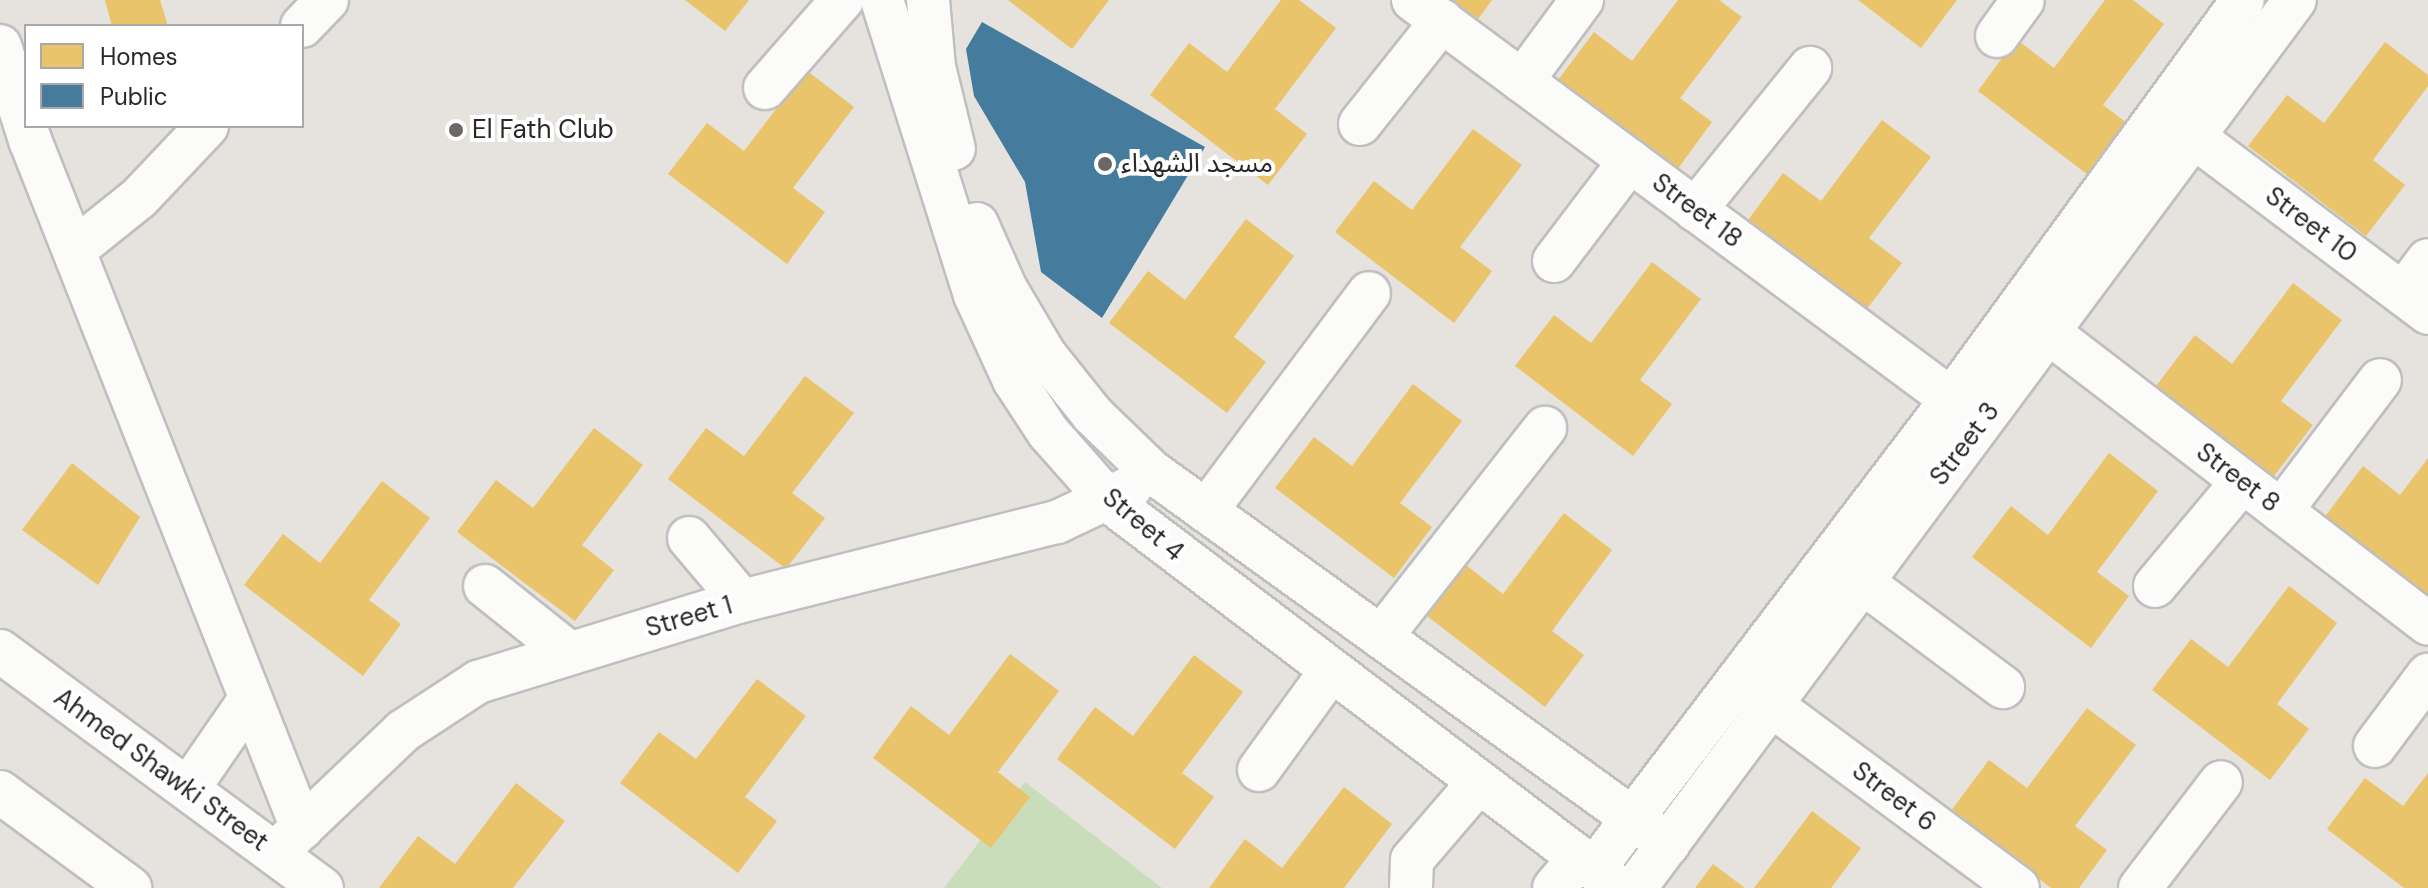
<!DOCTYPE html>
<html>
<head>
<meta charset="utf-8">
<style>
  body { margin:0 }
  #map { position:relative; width:2428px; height:888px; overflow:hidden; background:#e6e2de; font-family:"DM Sans","Noto Sans Arabic",sans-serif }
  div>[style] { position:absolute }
  .green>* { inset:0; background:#c9ddbb }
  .homes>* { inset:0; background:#e9c46a }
  .public>* { inset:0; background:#457b9d }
  .roads { filter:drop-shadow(2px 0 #c0bebf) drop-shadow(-2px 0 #c0bebf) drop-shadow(0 2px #c0bebf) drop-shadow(0 -2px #c0bebf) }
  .minor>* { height:42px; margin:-21px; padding:0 21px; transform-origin:21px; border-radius:21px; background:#fbfbfa }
  .dots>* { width:22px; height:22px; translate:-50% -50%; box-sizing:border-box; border:4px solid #fff; border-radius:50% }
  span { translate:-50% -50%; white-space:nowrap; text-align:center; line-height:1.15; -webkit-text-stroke:8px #fff; paint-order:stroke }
  .poi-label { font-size:26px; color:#282828 }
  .left { translate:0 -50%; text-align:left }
  .street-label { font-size:26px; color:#282828 }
  .legend { position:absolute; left:24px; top:24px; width:280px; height:104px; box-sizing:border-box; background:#fff; border:2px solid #a9a9a9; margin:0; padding:10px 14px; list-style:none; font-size:24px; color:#282828 }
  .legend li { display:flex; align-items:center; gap:16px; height:40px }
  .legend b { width:40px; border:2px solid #a9a9a9 }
</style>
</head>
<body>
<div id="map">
  <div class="green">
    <i style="clip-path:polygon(1025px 782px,1162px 888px,944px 888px)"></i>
  </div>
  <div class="homes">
    <i style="clip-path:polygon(105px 0,160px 0,168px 26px,112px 26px)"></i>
    <i style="clip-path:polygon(685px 0,749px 0,725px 31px)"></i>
    <i style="clip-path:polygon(1008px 0,1109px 0,1072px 49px)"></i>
    <i style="clip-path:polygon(1281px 0,1299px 0,1336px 28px,1275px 109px,1307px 134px,1268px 185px,1150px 95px,1189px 43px,1227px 72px)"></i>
    <i style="clip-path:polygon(1439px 0,1492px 0,1473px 26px)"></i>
    <i style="clip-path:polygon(1678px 0,1719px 0,1742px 17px,1680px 98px,1712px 122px,1674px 174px,1555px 84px,1594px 32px,1632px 61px)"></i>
    <i style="clip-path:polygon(1858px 0,1957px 0,1921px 48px)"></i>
    <i style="clip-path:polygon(2105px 0,2133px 0,2164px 24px,2103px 105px,2135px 129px,2096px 181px,1978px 91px,2016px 39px,2054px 68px)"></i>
    <i style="clip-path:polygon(2385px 42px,2428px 75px,2428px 86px,2373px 160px,2405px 185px,2366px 236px,2248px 146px,2287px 95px,2324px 123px)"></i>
    <i style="clip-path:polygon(806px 70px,854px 107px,793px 188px,825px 212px,787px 264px,668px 174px,707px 123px,744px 151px)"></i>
    <i style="clip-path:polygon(1882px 120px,1931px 157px,1869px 238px,1902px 263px,1863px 314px,1745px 224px,1783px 173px,1821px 201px)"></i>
    <i style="clip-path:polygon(1473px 129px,1522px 165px,1460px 247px,1492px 271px,1454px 323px,1335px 232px,1374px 181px,1412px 210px)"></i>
    <i style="clip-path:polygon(1246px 219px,1294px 256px,1234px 337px,1266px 362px,1227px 413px,1109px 323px,1148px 271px,1185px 300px)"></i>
    <i style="clip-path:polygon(1652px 262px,1701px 299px,1640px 380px,1672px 404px,1633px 456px,1515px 366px,1554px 315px,1591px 343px)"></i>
    <i style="clip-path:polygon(2293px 283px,2342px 320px,2281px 401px,2313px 425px,2274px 476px,2156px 386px,2195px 335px,2232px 364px)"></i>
    <i style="clip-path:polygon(805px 376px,854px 413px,792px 493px,825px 518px,786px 569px,668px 479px,706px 428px,744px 456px)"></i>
    <i style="clip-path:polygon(1413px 384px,1462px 421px,1400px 503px,1432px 527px,1394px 578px,1275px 488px,1314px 437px,1352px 466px)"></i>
    <i style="clip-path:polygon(594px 428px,643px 465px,582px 545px,614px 570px,575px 621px,457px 532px,496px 480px,533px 508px)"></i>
    <i style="clip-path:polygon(2109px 453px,2158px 491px,2097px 572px,2129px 596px,2091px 648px,1972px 557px,2011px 506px,2048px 535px)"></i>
    <i style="clip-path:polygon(2428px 458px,2428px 597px,2324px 518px,2363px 466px,2400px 495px)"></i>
    <i style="clip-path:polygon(72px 463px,140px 517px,98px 585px,22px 530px)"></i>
    <i style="clip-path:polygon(382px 481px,430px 518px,369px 600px,401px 624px,363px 676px,244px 585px,283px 534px,320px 563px)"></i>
    <i style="clip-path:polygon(1564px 513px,1612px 550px,1552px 631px,1584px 655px,1545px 707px,1427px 616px,1466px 565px,1503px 594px)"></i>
    <i style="clip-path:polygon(2289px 586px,2337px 623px,2277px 704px,2309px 729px,2270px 780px,2152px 690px,2191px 639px,2228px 667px)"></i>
    <i style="clip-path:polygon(1010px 654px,1059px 691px,998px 772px,1030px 797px,991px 848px,873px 758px,911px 706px,949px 735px)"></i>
    <i style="clip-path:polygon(1194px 655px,1243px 692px,1182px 773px,1214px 797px,1175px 849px,1057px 759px,1095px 707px,1133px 736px)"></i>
    <i style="clip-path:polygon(757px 679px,806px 716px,745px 797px,777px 821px,738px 873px,620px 783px,659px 732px,696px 759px)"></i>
    <i style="clip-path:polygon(2087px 708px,2136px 745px,2075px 826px,2107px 850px,2079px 888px,2051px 888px,1950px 812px,1989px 760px,2027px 788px)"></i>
    <i style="clip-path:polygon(2428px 773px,2428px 888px,2404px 888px,2327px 829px,2365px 778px,2403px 806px)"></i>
    <i style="clip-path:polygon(516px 783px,565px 821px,513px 888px,379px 888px,418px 836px,455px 864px)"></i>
    <i style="clip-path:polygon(1344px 787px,1392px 824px,1344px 888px,1209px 888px,1245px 839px,1282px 868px)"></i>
    <i style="clip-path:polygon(1812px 811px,1861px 848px,1831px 888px,1754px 888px)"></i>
    <i style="clip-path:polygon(1713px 864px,1745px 888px,1695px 888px)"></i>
  </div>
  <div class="public">
    <i style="clip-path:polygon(982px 22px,1205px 147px,1102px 318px,1041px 272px,1025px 182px,974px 96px,966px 49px)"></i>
  </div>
  <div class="roads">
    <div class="minor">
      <i style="left:882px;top:0;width:309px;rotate:72.5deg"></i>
      <i style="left:975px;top:295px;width:94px;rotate:65.4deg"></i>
      <i style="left:1014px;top:380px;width:62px;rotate:56.8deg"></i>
      <i style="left:1048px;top:432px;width:92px;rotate:48.5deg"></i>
      <i style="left:1109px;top:501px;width:640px;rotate:37.19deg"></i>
      <i style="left:928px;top:0;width:67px;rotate:84.9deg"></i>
      <i style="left:934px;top:67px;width:84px;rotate:76.3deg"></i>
      <i style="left:1413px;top:0;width:698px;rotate:36.56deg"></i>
      <i style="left:302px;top:26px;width:36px;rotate:-46deg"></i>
      <i style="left:1997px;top:36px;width:44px;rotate:-54.2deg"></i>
      <i style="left:0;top:46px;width:99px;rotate:72.3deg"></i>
      <i style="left:30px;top:140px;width:740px;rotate:68.43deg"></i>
      <i style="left:1522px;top:81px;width:101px;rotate:-53.5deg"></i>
      <i style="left:765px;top:88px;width:117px;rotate:-48.8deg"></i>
      <i style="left:1360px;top:124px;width:132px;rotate:-51.5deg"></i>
      <i style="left:2194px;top:137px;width:293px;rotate:36.9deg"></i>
      <i style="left:1695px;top:210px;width:183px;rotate:-51deg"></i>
      <i style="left:977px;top:224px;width:71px;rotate:66deg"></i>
      <i style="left:1006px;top:289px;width:77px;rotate:59.4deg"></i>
      <i style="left:1045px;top:355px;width:77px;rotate:51.3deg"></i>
      <i style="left:1093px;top:415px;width:81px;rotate:44deg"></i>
      <i style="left:1151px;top:471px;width:638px;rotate:35.81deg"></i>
      <i style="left:74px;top:250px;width:83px;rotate:-38.7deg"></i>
      <i style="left:139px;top:198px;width:99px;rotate:-46.6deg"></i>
      <i style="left:1554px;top:261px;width:126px;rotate:-52.8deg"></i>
      <i style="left:2403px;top:294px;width:42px;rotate:-53.7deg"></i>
      <i style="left:2048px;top:332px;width:479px;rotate:37.5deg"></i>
      <i style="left:1206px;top:511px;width:272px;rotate:-53.2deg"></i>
      <i style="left:2281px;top:511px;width:164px;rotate:-52.9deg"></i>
      <i style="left:689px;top:538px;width:82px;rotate:49.9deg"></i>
      <i style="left:1862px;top:582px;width:176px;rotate:36.7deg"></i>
      <i style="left:485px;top:586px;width:106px;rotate:38.5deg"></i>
      <i style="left:2155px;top:586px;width:136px;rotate:-50.1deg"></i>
      <i style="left:1381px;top:637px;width:266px;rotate:-51.9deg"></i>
      <i style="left:0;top:651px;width:400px;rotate:36.4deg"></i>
      <i style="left:1771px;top:705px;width:307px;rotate:36.5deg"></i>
      <i style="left:2375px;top:746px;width:89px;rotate:-53.3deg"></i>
      <i style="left:1259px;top:770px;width:121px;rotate:-54.1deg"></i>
      <i style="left:188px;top:789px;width:109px;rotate:-55.4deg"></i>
      <i style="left:0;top:792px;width:162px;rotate:36.4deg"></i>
      <i style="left:275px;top:853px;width:177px;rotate:-43.6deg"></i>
      <i style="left:403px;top:731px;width:90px;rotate:-33.2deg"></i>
      <i style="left:478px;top:682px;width:276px;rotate:-17.1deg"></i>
      <i style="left:742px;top:601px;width:325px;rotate:-14.1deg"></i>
      <i style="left:1057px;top:522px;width:82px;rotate:-25.3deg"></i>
      <i style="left:1594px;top:869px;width:589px;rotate:-52.72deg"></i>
      <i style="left:1951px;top:400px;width:495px;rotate:-53.9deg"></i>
      <i style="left:1411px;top:888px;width:28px;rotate:-88deg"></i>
      <i style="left:1412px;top:860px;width:101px;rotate:-49.4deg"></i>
      <i style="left:1554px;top:888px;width:39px;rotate:-50deg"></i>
      <i style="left:1635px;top:888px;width:1106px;rotate:-53.38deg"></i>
      <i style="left:2140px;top:888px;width:133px;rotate:-52.6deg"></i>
    </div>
  </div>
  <div class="dots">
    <i style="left:456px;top:130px;background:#6a6968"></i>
    <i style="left:1105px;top:164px;background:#6a6968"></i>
  </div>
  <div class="poi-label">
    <span class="left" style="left:472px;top:130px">El Fath Club</span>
    <span class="left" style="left:1121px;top:164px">مسجد الشهداء</span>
  </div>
  <div class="street-label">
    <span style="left:1697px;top:211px;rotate:37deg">Street 18</span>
    <span style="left:2311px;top:225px;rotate:37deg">Street 10</span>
    <span style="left:1965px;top:444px;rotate:-53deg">Street 3</span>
    <span style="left:2238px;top:478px;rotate:37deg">Street 8</span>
    <span style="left:1143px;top:525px;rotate:40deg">Street 4</span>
    <span style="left:689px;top:617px;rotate:-16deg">Street 1</span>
    <span style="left:161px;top:770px;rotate:36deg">Ahmed Shawki Street</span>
    <span style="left:1894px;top:797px;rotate:37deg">Street 6</span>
  </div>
  <ul class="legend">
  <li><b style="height:22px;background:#e9c46a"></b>Homes</li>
  <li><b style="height:22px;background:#457b9d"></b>Public</li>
  </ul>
</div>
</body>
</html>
